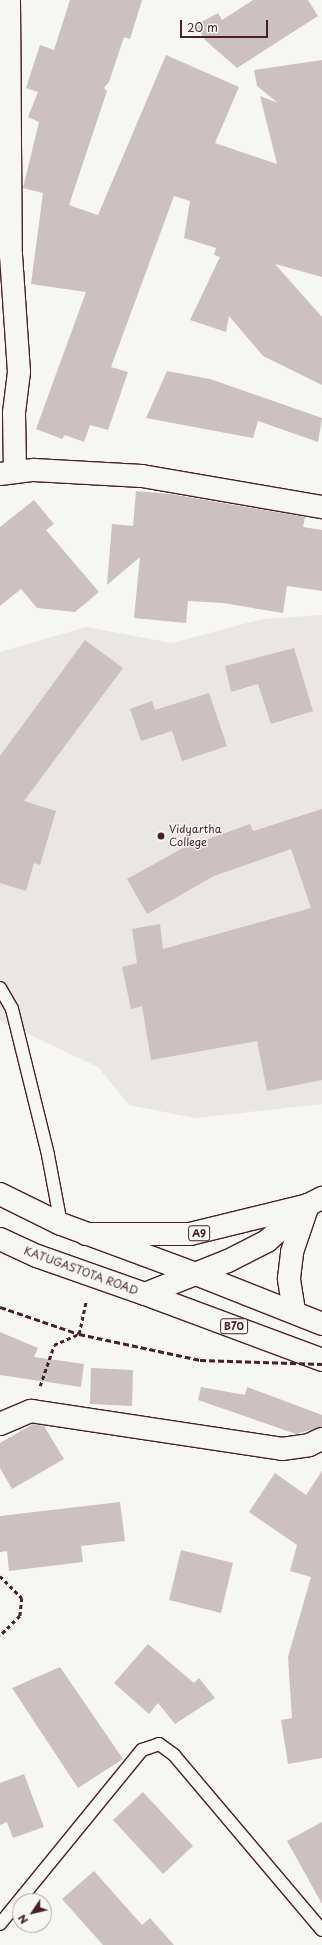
<!DOCTYPE html>
<html>
<head>
<meta charset="utf-8">
<style>
  body { margin:0 }
  #map { position:relative; width:322px; height:1945px; overflow:hidden; background:#f6f6f2; font-family:"Playpen Sans",sans-serif }
  div>[style] { position:absolute }
  .built>* { inset:0; background:#e9e6e3 }
  .building>* { inset:0; background:#ccc1c0 }
  .path>* { height:2.5px; margin-top:-1.25px; transform-origin:0; background:repeating-linear-gradient(90deg,#4a1f2b 0 4px,transparent 0 7px) }
  .roads { filter:drop-shadow(1px 0 #4a1f2b) drop-shadow(-1px 0 #4a1f2b) drop-shadow(0 1px #4a1f2b) drop-shadow(0 -1px #4a1f2b) }
  .service>* { height:12px; margin:-6px; padding:0 6px; transform-origin:6px; border-radius:6px; background:#f6f6f2 }
  .minor>* { height:22px; margin:-11px; padding:0 11px; transform-origin:11px; border-radius:11px; background:#f6f6f2 }
  .tertiary>* { height:22px; margin:-11px; padding:0 11px; transform-origin:11px; border-radius:11px; background:#f6f6f2 }
  .primary>* { height:22px; margin:-11px; padding:0 11px; transform-origin:11px; border-radius:11px; background:#f6f6f2 }
  .trunk>* { height:22px; margin:-11px; padding:0 11px; transform-origin:11px; border-radius:11px; background:#f6f6f2 }
  .rail>* { height:3px; margin-top:-1.5px; transform-origin:0; background:repeating-linear-gradient(90deg,#4a1f2b 0 6px,transparent 0 9px) }
  .dots>* { width:11px; height:11px; translate:-50% -50%; box-sizing:border-box; border:2px solid #f6f6f2; border-radius:50% }
  span { translate:-50% -50%; white-space:nowrap; text-align:center; line-height:1.15; -webkit-text-stroke:3px #f6f6f2; paint-order:stroke }
  .shield-label span { padding:1px 3px; background:#f6f6f2; border:1px solid; border-radius:3px; -webkit-text-stroke-width:0 }
  .shield-label { font-size:10px; color:#4a1f2b; font-weight:700 }
  .poi-label { font-size:11px; color:#4a1f2b }
  .left { translate:0 -50%; text-align:left }
  .street-label { font-size:11px; color:#4a1f2b }
  .north { position:absolute; left:12px; top:1893px; width:40px; height:40px; box-sizing:border-box; background:#f6f6f2; border:1px solid #b1a0a2; border-radius:50%; rotate:235deg; font-size:11px; font-weight:700; line-height:16px; text-align:center; color:#4a1f2b }
  .north::after { content:''; display:block; margin:auto; width:14px; height:18px; background:#4a1f2b; clip-path:polygon(50% 0,100% 100%,50% 72%,0 100%) }
  .scale { position:absolute; left:180px; top:20px; width:88px; height:18px; box-sizing:border-box; border:2px solid #4a1f2b; border-top:0; padding-left:5px; font-size:12px; line-height:14px; white-space:nowrap; color:#4a1f2b; -webkit-text-stroke:3px #f6f6f2; paint-order:stroke }
</style>
</head>
<body>
<div id="map">
  <div class="built">
    <i style="clip-path:polygon(322px 615px,322px 1104px,195px 1118px,129px 1105px,98px 1067px,0 1021px,0 652px,86px 627px,172px 643px,263px 619px)"></i>
  </div>
  <div class="building">
    <i style="clip-path:polygon(70px 0,142px 0,130px 39px,124px 37px,109px 82px,104px 88px,107px 91px,69px 205px,98px 215px,166px 55px,239px 87px,215px 143px,277px 164px,260px 96px,278px 103px,257px 86px,254px 70px,322px 60px,322px 277px,275px 264px,322px 317px,322px 385px,263px 356px,229px 316px,226px 332px,190px 320px,220px 257px,214px 255px,216px 248px,184px 238px,190px 201px,174px 196px,111px 367px,128px 372px,108px 430px,90px 425px,84px 442px,65px 435px,62px 439px,36px 429px,86px 292px,31px 284px,43px 193px,23px 188px,39px 122px,28px 117px,38px 92px,26px 88px,40px 45px,54px 50px)"></i>
    <i style="clip-path:polygon(253px 0,308px 0,318px 16px,237px 68px,205px 40px,196px 25px,218px 13px,222px 20px)"></i>
    <i style="clip-path:polygon(167px 371px,210px 379px,322px 418px,318px 442px,258px 421px,253px 438px,146px 418px)"></i>
    <i style="clip-path:polygon(136px 491px,170px 494px,305px 517px,303px 527px,322px 530px,322px 591px,287px 586px,283px 613px,223px 603px,188px 601px,186px 623px,134px 618px,140px 557px,107px 585px,112px 524px,133px 526px)"></i>
    <i style="clip-path:polygon(34px 500px,54px 524px,46px 530px,99px 592px,75px 612px,37px 608px,21px 589px,0 606px,0 527px)"></i>
    <i style="clip-path:polygon(85px 640px,123px 668px,24px 801px,56px 811px,40px 865px,34px 863px,26px 891px,0 883px,0 756px)"></i>
    <i style="clip-path:polygon(294px 648px,313px 711px,271px 724px,258px 684px,231px 692px,225px 666px)"></i>
    <i style="clip-path:polygon(209px 693px,227px 746px,182px 761px,172px 731px,141px 741px,130px 709px,152px 701px,155px 710px)"></i>
    <i style="clip-path:polygon(322px 809px,322px 1080px,267px 1091px,257px 1041px,151px 1060px,142px 1006px,131px 1009px,122px 967px,137px 963px,132px 929px,160px 924px,163px 949px,311px 908px,291px 849px,214px 876px,147px 914px,127px 879px,201px 838px,203px 841px,250px 824px,253px 831px)"></i>
    <i style="clip-path:polygon(0 1332px,38px 1348px,34px 1357px,84px 1364px,81px 1387px,0 1375px)"></i>
    <i style="clip-path:polygon(91px 1368px,133px 1370px,132px 1406px,90px 1404px)"></i>
    <i style="clip-path:polygon(201px 1387px,245px 1395px,247px 1387px,322px 1415px,322px 1427px,296px 1434px,198px 1400px)"></i>
    <i style="clip-path:polygon(33px 1424px,44px 1426px,64px 1459px,12px 1489px,0 1468px,0 1443px)"></i>
    <i style="clip-path:polygon(322px 1471px,322px 1758px,288px 1764px,281px 1720px,292px 1718px,288px 1657px,311px 1577px,290px 1571px,297px 1545px,249px 1512px,275px 1473px,306px 1495px)"></i>
    <i style="clip-path:polygon(120px 1502px,125px 1541px,81px 1546px,83px 1562px,9px 1571px,7px 1551px,0 1552px,0 1516px)"></i>
    <i style="clip-path:polygon(181px 1550px,233px 1563px,221px 1613px,169px 1600px)"></i>
    <i style="clip-path:polygon(148px 1644px,194px 1683px,199px 1678px,215px 1698px,175px 1724px,158px 1703px,149px 1714px,114px 1683px)"></i>
    <i style="clip-path:polygon(60px 1667px,123px 1759px,78px 1788px,12px 1688px)"></i>
    <i style="clip-path:polygon(24px 1774px,44px 1827px,13px 1838px,7px 1822px,0 1825px,0 1783px)"></i>
    <i style="clip-path:polygon(143px 1792px,193px 1846px,163px 1874px,113px 1820px)"></i>
    <i style="clip-path:polygon(322px 1822px,322px 1904px,287px 1841px)"></i>
    <i style="clip-path:polygon(94px 1871px,142px 1925px,150px 1918px,174px 1945px,103px 1945px,62px 1899px)"></i>
  </div>
  <div class="path">
    <i style="left:40px;top:1386px;width:43px;rotate:-71.1deg"></i>
    <i style="left:54px;top:1345px;width:27px;rotate:-24deg"></i>
    <i style="left:79px;top:1334px;width:33px;rotate:-78deg"></i>
    <i style="left:0;top:1576px;width:31px;rotate:45deg"></i>
    <i style="left:22px;top:1598px;width:18px;rotate:96deg"></i>
    <i style="left:20px;top:1616px;width:28px;rotate:135deg"></i>
  </div>
  <div class="roads">
    <div class="service">
      <i style="left:0;top:988px;width:24px;rotate:60deg"></i>
      <i style="left:12px;top:1009px;width:150px;rotate:76.1deg"></i>
      <i style="left:48px;top:1155px;width:70px;rotate:79.3deg"></i>
      <i style="left:0;top:1924px;width:225px;rotate:-50.8deg"></i>
      <i style="left:142px;top:1750px;width:18px;rotate:-19deg"></i>
      <i style="left:159px;top:1744px;width:19px;rotate:36deg"></i>
      <i style="left:174px;top:1755px;width:229px;rotate:49.8deg"></i>
    </div>
    <div class="minor">
      <i style="left:9px;top:0;width:255px;rotate:89.6deg"></i>
      <i style="left:11px;top:255px;width:117px;rotate:86.1deg"></i>
      <i style="left:19px;top:372px;width:41px;rotate:97deg"></i>
      <i style="left:14px;top:413px;width:58px;rotate:89deg"></i>
      <i style="left:0;top:1424px;width:34px;rotate:-23deg"></i>
      <i style="left:31px;top:1411px;width:254px;rotate:8.6deg"></i>
      <i style="left:282px;top:1449px;width:27px;rotate:-8deg"></i>
      <i style="left:309px;top:1445px;width:14px;rotate:-25deg"></i>
    </div>
    <div class="tertiary">
      <i style="left:0;top:474px;width:34px;rotate:-7deg"></i>
      <i style="left:34px;top:470px;width:108px;rotate:3.2deg"></i>
      <i style="left:142px;top:476px;width:183px;rotate:9.8deg"></i>
    </div>
    <div class="primary">
      <i style="left:196px;top:1274px;width:136px;rotate:21.6deg"></i>
      <i style="left:145px;top:1294px;width:189px;rotate:20.4deg"></i>
      <i style="left:294px;top:1311px;width:33px;rotate:-99deg"></i>
      <i style="left:289px;top:1278px;width:26px;rotate:-83deg"></i>
      <i style="left:292px;top:1252px;width:50px;rotate:-71.2deg"></i>
    </div>
    <div class="trunk">
      <i style="left:0;top:1194px;width:68px;rotate:26.2deg"></i>
      <i style="left:61px;top:1224px;width:144px;rotate:20.3deg"></i>
      <i style="left:86px;top:1234px;width:104px"></i>
      <i style="left:190px;top:1234px;width:118px;rotate:-13.7deg"></i>
      <i style="left:0;top:1239px;width:41px;rotate:24.7deg"></i>
      <i style="left:37px;top:1256px;width:114px;rotate:19.4deg"></i>
      <i style="left:145px;top:1294px;width:89px;rotate:-21.7deg"></i>
      <i style="left:228px;top:1261px;width:44px;rotate:-27.1deg"></i>
      <i style="left:267px;top:1241px;width:55px;rotate:-41.3deg"></i>
      <i style="left:308px;top:1205px;width:16px;rotate:-27deg"></i>
    </div>
  </div>
  <div class="rail">
    <i style="left:0;top:1307px;width:83px;rotate:18.9deg"></i>
    <i style="left:79px;top:1334px;width:124px;rotate:12.1deg"></i>
    <i style="left:200px;top:1360px;width:122px;rotate:1.9deg"></i>
  </div>
  <div class="dots">
    <i style="left:161px;top:836px;background:#4a1f2b"></i>
  </div>
  <div class="shield-label">
    <span style="left:199px;top:1233px">A9</span>
    <span style="left:234px;top:1326px">B70</span>
  </div>
  <div class="poi-label">
    <span class="left" style="left:169px;top:836px">Vidyartha<br>College</span>
  </div>
  <div class="street-label">
    <span style="left:81px;top:1271px;rotate:20deg">KATUGASTOTA ROAD</span>
  </div>
  <div class="north">N</div>
  <div class="scale">20 m</div>
</div>
</body>
</html>
